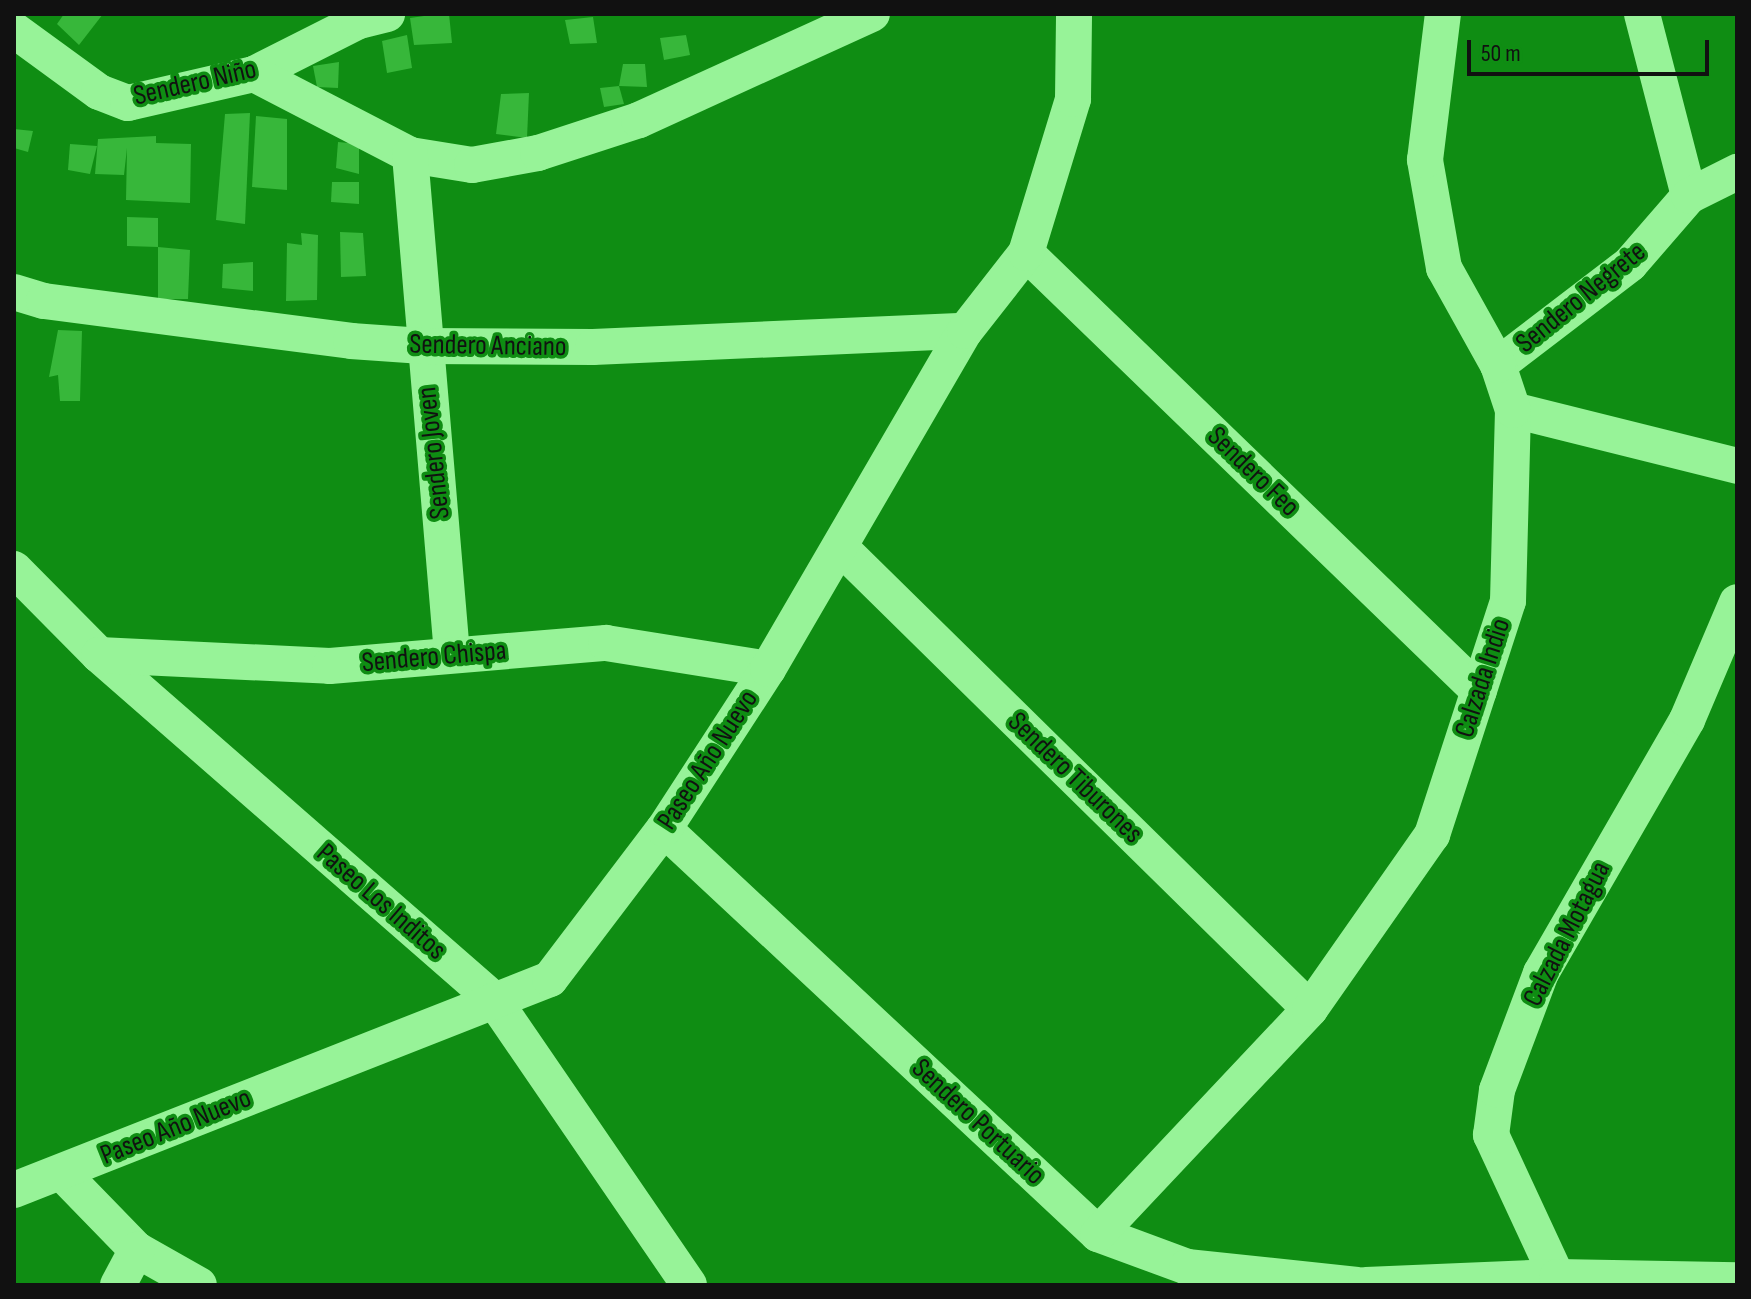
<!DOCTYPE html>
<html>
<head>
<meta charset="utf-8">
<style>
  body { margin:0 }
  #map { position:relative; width:1751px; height:1299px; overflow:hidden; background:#0f8d13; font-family:"Sofia Sans Condensed",sans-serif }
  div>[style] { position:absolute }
  .building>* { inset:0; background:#37b73a }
  .minor>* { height:36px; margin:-18px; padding:0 18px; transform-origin:18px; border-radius:18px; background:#97f398 }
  span { translate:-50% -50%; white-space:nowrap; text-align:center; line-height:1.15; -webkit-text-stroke:7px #0f8d13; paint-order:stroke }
  .street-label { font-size:28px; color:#111 }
  .frame { position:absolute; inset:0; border:16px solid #111; pointer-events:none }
  .scale { position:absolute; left:1467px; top:40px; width:242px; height:36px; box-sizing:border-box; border:4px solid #111; border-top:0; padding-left:10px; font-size:24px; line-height:28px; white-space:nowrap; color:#111; -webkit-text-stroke:6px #0f8d13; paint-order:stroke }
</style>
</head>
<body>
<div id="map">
  <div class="building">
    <i style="clip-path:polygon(64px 14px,103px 14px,79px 45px,57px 24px)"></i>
    <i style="clip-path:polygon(438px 14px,449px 14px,452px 43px,414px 45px,410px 18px)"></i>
    <i style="clip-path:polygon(593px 17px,597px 43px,570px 44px,565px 20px)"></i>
    <i style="clip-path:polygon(407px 35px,412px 68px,387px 73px,382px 41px)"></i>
    <i style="clip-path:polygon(686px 35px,690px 55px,664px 60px,660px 38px)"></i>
    <i style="clip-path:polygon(339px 62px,338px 88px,317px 87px,313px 66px)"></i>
    <i style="clip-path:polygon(623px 64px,645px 64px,647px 87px,619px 86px)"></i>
    <i style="clip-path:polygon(619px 86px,624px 104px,604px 107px,600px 88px)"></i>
    <i style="clip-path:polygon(529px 93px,527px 138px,496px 134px,501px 94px)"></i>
    <i style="clip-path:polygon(250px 113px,245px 224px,216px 220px,225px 114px)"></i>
    <i style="clip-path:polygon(256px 116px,287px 119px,287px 190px,252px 187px)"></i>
    <i style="clip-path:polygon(14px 129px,33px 131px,28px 152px,14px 148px)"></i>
    <i style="clip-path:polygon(156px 136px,156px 143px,191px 144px,190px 203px,126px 200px,127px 148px,124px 175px,95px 174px,98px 139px)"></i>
    <i style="clip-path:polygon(338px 142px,359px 144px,359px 174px,336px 168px)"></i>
    <i style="clip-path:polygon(70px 144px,97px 146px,90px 174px,68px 170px)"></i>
    <i style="clip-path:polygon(332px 182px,359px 182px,359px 204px,331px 202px)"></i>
    <i style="clip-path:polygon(127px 217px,158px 218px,158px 247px,127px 246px)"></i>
    <i style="clip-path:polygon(340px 232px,363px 233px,366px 276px,341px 277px)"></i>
    <i style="clip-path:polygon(301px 233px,318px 235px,317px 300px,286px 301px,287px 243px,302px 245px)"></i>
    <i style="clip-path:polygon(158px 247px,190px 250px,188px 299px,158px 299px)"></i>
    <i style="clip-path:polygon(253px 262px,253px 291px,222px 288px,223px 264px)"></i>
    <i style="clip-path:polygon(58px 330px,82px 331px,80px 401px,60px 401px,58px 375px,49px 377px)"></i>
  </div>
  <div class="minor">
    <i style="left:1642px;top:14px;width:188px;rotate:75.5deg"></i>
    <i style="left:14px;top:30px;width:105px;rotate:36.1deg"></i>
    <i style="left:99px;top:92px;width:31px;rotate:21deg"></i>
    <i style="left:128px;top:103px;width:129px;rotate:-13deg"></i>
    <i style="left:254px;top:74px;width:118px;rotate:-26.8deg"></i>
    <i style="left:359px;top:21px;width:29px;rotate:-14deg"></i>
    <i style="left:254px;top:74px;width:176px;rotate:27.4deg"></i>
    <i style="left:410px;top:155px;width:63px;rotate:9.2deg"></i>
    <i style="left:472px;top:165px;width:67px;rotate:-10.3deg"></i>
    <i style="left:538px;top:153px;width:106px;rotate:-18.1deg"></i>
    <i style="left:639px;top:120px;width:256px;rotate:-24.5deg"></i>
    <i style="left:410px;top:155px;width:501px;rotate:85.19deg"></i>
    <i style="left:1026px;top:253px;width:630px;rotate:44.04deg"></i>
    <i style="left:14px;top:292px;width:31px;rotate:17deg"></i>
    <i style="left:44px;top:301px;width:310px;rotate:7.4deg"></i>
    <i style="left:351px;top:341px;width:72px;rotate:4deg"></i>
    <i style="left:423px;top:346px;width:170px;rotate:0.3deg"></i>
    <i style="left:593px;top:347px;width:372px;rotate:-2.5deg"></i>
    <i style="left:1498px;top:365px;width:166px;rotate:-37.4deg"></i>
    <i style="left:1630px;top:264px;width:90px;rotate:-49.1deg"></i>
    <i style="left:1689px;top:196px;width:54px;rotate:-26.6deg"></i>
    <i style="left:1513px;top:410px;width:231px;rotate:14deg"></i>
    <i style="left:840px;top:547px;width:659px;rotate:44.51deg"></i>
    <i style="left:14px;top:569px;width:121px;rotate:45.3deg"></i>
    <i style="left:99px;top:655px;width:524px;rotate:41.13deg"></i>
    <i style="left:494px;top:1000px;width:345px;rotate:55.6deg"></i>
    <i style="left:99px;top:655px;width:231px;rotate:2.7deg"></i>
    <i style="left:330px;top:666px;width:277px;rotate:-4.8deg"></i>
    <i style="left:606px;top:643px;width:164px;rotate:9.1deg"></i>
    <i style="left:664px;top:829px;width:594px;rotate:43.02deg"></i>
    <i style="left:1098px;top:1234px;width:95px;rotate:20.3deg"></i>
    <i style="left:1187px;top:1267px;width:171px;rotate:6deg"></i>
    <i style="left:62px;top:1173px;width:107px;rotate:45.8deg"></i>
    <i style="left:137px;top:1250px;width:71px;rotate:29.4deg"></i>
    <i style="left:14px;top:1190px;width:576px;rotate:-21.49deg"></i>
    <i style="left:550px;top:979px;width:188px;rotate:-52.8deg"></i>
    <i style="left:664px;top:829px;width:191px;rotate:-57deg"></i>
    <i style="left:768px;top:669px;width:391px;rotate:-59.8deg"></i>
    <i style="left:965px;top:331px;width:99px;rotate:-52deg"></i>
    <i style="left:1026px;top:253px;width:161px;rotate:-73deg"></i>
    <i style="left:1073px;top:99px;width:85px;rotate:-89.3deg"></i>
    <i style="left:1098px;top:1234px;width:309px;rotate:-46.7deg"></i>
    <i style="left:1310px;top:1009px;width:213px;rotate:-55deg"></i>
    <i style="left:1432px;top:835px;width:246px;rotate:-72deg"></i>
    <i style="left:1508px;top:601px;width:191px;rotate:-88.5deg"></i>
    <i style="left:1513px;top:410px;width:47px;rotate:-108.4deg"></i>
    <i style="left:1498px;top:365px;width:111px;rotate:-119.1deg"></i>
    <i style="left:1444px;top:268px;width:110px;rotate:-100deg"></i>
    <i style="left:1425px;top:160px;width:147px;rotate:-83deg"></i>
    <i style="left:1557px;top:1277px;width:157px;rotate:-114.9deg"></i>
    <i style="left:1491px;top:1135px;width:45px;rotate:-82.4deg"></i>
    <i style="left:1497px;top:1090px;width:125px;rotate:-69.4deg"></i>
    <i style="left:1541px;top:973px;width:292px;rotate:-60deg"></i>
    <i style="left:1687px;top:720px;width:128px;rotate:-67deg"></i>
    <i style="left:118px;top:1285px;width:40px;rotate:-62deg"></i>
    <i style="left:1366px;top:1285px;width:191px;rotate:-2.4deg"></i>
    <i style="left:1557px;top:1277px;width:180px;rotate:1deg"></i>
  </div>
  <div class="street-label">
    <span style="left:195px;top:83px;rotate:-13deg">Sendero Niño</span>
    <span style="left:1581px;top:298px;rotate:-39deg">Sendero Negrete</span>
    <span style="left:488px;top:346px;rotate:1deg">Sendero Anciano</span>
    <span style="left:434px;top:453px;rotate:-96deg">Sendero Joven</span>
    <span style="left:1253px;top:472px;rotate:44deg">Sendero Feo</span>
    <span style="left:434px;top:657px;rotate:-5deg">Sendero Chispa</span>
    <span style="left:1483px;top:678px;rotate:-72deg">Calzada Indio</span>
    <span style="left:708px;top:760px;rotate:-57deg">Paseo Año Nuevo</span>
    <span style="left:1075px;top:778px;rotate:44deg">Sendero Tiburones</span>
    <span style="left:381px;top:902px;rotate:41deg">Paseo Los Inditos</span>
    <span style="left:1567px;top:934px;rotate:-63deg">Calzada Motagua</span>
    <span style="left:978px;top:1122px;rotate:43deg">Sendero Portuario</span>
    <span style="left:176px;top:1127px;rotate:-22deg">Paseo Año Nuevo</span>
  </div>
  <div class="frame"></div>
  <div class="scale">50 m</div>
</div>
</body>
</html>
